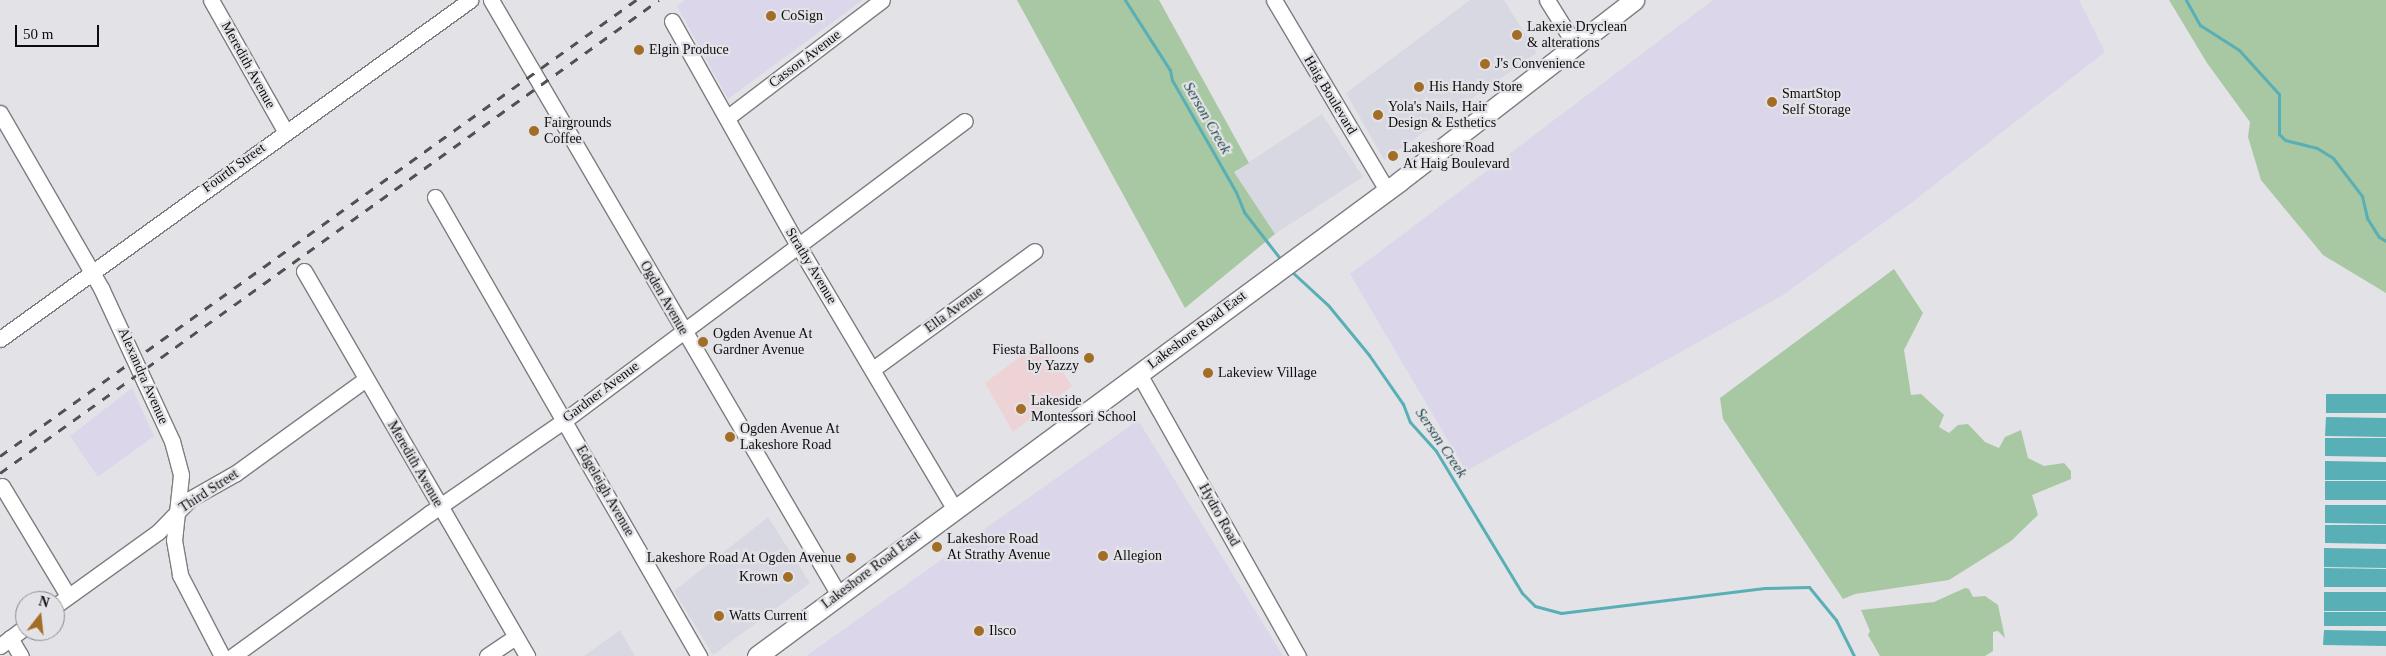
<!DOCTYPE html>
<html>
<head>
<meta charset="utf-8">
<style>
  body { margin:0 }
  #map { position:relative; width:2386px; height:656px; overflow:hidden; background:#e3e3e7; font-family:Georgia,serif }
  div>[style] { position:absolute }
  .built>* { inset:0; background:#d8d8e3 }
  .industrial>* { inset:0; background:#dcd6eb }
  .education>* { inset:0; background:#edd2d6 }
  .green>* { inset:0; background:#a8c7a3 }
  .water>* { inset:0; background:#58afb6 }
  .stream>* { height:3px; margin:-1.5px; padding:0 1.5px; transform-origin:1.5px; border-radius:1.5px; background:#58afb6 }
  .roads { filter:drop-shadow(1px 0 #7d7d81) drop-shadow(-1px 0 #7d7d81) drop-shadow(0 1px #7d7d81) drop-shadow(0 -1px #7d7d81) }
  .minor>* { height:15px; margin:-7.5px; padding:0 7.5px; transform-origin:7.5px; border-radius:7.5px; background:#fff }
  .major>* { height:19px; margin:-9.5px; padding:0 9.5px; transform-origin:9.5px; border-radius:9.5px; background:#fff }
  .rail>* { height:3px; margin-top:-1.5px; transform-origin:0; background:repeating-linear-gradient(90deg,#515154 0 9px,transparent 0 18px) }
  .dots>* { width:14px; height:14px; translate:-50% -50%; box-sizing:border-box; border:2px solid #e3e3e7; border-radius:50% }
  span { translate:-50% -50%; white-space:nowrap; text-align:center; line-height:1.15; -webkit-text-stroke:4.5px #e3e3e7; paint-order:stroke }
  .poi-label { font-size:14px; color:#0d0d0f }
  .left { translate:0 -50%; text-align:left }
  .right { translate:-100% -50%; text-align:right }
  .street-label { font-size:14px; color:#0d0d0f }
  .water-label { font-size:15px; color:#143e41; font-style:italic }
  .north { position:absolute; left:15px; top:591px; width:50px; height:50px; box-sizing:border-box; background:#e3e3e7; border:1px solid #8d8d91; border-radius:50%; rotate:16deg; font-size:14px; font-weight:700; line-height:20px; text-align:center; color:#0d0d0f }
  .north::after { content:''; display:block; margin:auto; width:18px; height:22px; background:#a26d26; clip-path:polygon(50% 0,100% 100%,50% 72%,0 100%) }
  .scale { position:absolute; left:15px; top:25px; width:84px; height:22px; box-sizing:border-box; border:2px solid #0d0d0f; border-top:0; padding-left:6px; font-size:15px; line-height:18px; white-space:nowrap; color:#0d0d0f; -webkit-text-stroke:4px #e3e3e7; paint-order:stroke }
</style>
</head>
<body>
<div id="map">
  <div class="built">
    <i style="clip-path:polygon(1470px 0,1504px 0,1537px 53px,1384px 160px,1346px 93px)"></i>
    <i style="clip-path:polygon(1322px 114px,1363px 177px,1275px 234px,1234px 172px)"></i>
    <i style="clip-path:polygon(768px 517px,810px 583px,713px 655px,674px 591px)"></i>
    <i style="clip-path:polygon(620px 630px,635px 656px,584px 656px)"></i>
  </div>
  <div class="industrial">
    <i style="clip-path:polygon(685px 0,863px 0,728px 99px,677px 6px)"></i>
    <i style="clip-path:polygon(1713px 0,2079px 0,2105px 52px,1910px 204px,1783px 295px,1466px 471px,1350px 274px)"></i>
    <i style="clip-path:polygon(132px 388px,154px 436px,98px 477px,70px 436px)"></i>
    <i style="clip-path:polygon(1138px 420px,1283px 656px,806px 656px)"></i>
  </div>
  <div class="education">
    <i style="clip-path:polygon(1043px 340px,1072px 386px,1013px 432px,985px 383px)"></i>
  </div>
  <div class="green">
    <i style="clip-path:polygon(1017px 0,1159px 0,1249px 163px,1234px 172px,1275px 234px,1185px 308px)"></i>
    <i style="clip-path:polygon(2169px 0,2386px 0,2386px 293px,2323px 255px,2261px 180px,2248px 137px,2250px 122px,2207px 63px)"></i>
    <i style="clip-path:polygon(1894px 269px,1923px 313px,1904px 350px,1911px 395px,1921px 394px,1944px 415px,1939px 427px,1949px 433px,1958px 425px,1968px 424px,1985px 442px,1999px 448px,2005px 437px,2021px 430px,2028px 458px,2044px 466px,2064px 463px,2071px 471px,2071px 479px,2032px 495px,2038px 515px,2011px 541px,1949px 580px,1855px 594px,1843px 599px,1723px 419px,1720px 398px)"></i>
    <i style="clip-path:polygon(1965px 588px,1969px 589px,1973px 597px,1985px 596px,1998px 605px,2005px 638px,1998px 631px,1993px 632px,1993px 651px,1985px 656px,1880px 656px,1868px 635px,1870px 631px,1861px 610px,1934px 602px)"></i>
  </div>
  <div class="water">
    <i style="clip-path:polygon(2326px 394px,2386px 394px,2386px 413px,2326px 413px)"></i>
    <i style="clip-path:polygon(2326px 417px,2386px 418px,2386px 437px,2325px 436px)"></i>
    <i style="clip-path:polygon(2325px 438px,2386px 438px,2386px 457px,2325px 456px)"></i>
    <i style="clip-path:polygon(2325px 461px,2386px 462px,2386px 480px,2325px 480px)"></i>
    <i style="clip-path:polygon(2325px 481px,2386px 481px,2386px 500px,2325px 500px)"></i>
    <i style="clip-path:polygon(2325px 505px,2386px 505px,2386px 524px,2325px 523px)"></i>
    <i style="clip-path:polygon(2325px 525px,2386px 525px,2386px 544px,2325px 543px)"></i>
    <i style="clip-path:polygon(2324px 548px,2386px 549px,2386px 568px,2324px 567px)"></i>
    <i style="clip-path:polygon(2324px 568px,2386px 569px,2386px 587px,2324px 587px)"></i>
    <i style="clip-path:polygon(2324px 592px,2386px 592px,2386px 611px,2324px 611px)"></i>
    <i style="clip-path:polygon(2324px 612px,2386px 612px,2386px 626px,2324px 626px)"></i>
    <i style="clip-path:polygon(2324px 630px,2386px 631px,2386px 646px,2323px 645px)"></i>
  </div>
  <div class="stream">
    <i style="left:1125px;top:0;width:83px;rotate:57.3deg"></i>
    <i style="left:1170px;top:70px;width:10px;rotate:79deg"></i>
    <i style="left:1172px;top:80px;width:129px;rotate:60.3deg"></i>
    <i style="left:1236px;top:192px;width:22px;rotate:68deg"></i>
    <i style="left:1244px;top:212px;width:62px;rotate:52.2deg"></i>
    <i style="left:2186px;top:0;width:29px;rotate:61deg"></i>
    <i style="left:2200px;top:25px;width:46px;rotate:32.7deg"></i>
    <i style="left:2239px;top:50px;width:59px;rotate:47.7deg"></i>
    <i style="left:2279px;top:94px;width:40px;rotate:90deg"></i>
    <i style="left:2279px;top:134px;width:8px;rotate:45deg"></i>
    <i style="left:2285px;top:140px;width:33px;rotate:14deg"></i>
    <i style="left:2317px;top:148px;width:19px;rotate:32deg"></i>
    <i style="left:2333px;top:158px;width:48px;rotate:52.7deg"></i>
    <i style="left:2362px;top:196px;width:23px;rotate:77deg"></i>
    <i style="left:2367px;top:218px;width:22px;rotate:58deg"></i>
    <i style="left:2379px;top:237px;width:8px;rotate:30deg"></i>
    <i style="left:1291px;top:271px;width:50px;rotate:42.6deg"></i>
    <i style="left:1328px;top:305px;width:65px;rotate:50.6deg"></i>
    <i style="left:1369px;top:355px;width:60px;rotate:55.2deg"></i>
    <i style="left:1403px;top:404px;width:19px;rotate:69deg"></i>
    <i style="left:1410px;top:422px;width:39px;rotate:48deg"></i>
    <i style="left:1436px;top:451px;width:166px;rotate:58.8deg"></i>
    <i style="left:1522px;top:593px;width:18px;rotate:45deg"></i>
    <i style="left:1535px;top:606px;width:27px;rotate:15deg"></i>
    <i style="left:1561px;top:613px;width:205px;rotate:-7deg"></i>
    <i style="left:1764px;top:588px;width:45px;rotate:-1.3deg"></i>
    <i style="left:1809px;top:587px;width:43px;rotate:50.7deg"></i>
    <i style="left:1836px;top:620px;width:40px;rotate:63.4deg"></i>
  </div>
  <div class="roads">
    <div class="minor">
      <i style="left:211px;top:0;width:150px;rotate:60.5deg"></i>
      <i style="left:491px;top:0;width:689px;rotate:59.68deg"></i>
      <i style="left:1274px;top:0;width:221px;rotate:59.3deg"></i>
      <i style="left:1547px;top:0;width:53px;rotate:58.1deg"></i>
      <i style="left:672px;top:21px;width:259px;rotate:60.7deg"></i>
      <i style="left:799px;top:247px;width:304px;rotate:59.3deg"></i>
      <i style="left:0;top:113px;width:202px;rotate:60deg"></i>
      <i style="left:101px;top:288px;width:169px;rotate:65.1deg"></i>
      <i style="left:172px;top:441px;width:35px;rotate:75deg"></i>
      <i style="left:181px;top:475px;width:65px;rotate:96.1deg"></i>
      <i style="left:174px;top:540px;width:36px;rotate:80deg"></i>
      <i style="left:180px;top:575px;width:91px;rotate:62.6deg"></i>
      <i style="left:728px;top:117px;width:193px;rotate:-37.2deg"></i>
      <i style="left:435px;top:197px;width:530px;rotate:60.09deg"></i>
      <i style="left:304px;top:271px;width:445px;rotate:59.9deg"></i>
      <i style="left:0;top:339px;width:580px;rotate:-35.8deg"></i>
      <i style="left:873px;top:369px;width:200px;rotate:-36.1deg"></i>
      <i style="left:1139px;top:374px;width:324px;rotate:60.6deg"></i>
      <i style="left:2px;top:486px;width:128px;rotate:59deg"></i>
      <i style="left:55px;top:606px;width:127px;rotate:-35.7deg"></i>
      <i style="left:158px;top:532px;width:46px;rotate:-45.9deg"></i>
      <i style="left:190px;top:499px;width:53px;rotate:-29.5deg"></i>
      <i style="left:236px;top:473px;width:160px;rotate:-35.9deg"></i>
      <i style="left:10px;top:638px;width:21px;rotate:59deg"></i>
      <i style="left:0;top:646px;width:31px;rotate:-37deg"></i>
      <i style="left:233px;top:656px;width:243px;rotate:-36deg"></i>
      <i style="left:430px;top:513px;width:164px;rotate:-34.6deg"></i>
      <i style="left:565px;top:420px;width:499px;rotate:-36.8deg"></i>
      <i style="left:487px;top:656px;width:34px;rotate:-34deg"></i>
    </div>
    <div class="major">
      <i style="left:757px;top:656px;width:799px;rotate:-36.45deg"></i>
      <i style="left:1400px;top:181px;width:296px;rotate:-37.7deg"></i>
    </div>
  </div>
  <div class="rail">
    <i style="left:0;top:456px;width:783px;rotate:-35.64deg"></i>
    <i style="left:0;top:473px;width:811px;rotate:-35.67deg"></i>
  </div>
  <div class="dots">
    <i style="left:771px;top:16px;background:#a26d26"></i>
    <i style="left:1517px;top:35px;background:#a26d26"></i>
    <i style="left:639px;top:50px;background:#a26d26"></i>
    <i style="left:1485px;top:64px;background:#a26d26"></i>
    <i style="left:1419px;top:87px;background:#a26d26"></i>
    <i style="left:1772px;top:102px;background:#a26d26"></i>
    <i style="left:1378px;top:115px;background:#a26d26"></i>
    <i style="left:534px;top:131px;background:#a26d26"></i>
    <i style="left:1393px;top:156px;background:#a26d26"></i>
    <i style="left:703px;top:342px;background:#a26d26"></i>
    <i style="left:1089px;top:358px;background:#a26d26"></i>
    <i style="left:1208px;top:373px;background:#a26d26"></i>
    <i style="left:1021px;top:409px;background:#a26d26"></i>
    <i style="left:730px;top:437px;background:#a26d26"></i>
    <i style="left:937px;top:547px;background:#a26d26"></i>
    <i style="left:1103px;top:556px;background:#a26d26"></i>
    <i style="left:851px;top:558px;background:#a26d26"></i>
    <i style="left:788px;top:577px;background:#a26d26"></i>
    <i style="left:719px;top:616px;background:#a26d26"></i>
    <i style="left:979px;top:631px;background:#a26d26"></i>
  </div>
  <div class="poi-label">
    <span class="left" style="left:781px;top:16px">CoSign</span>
    <span class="left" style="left:1527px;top:35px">Lakexie Dryclean<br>&amp; alterations</span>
    <span class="left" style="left:649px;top:50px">Elgin Produce</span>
    <span class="left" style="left:1495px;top:64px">J's Convenience</span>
    <span class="left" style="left:1429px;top:87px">His Handy Store</span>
    <span class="left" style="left:1782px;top:102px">SmartStop<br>Self Storage</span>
    <span class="left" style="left:1388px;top:115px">Yola's Nails, Hair<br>Design &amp; Esthetics</span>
    <span class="left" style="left:544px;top:131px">Fairgrounds<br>Coffee</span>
    <span class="left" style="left:1403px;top:156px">Lakeshore Road<br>At Haig Boulevard</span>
    <span class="left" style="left:713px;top:342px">Ogden Avenue At<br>Gardner Avenue</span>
    <span class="right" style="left:1079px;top:358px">Fiesta Balloons<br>by Yazzy</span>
    <span class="left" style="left:1218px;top:373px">Lakeview Village</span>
    <span class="left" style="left:1031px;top:409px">Lakeside<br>Montessori School</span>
    <span class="left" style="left:740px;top:437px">Ogden Avenue At<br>Lakeshore Road</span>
    <span class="left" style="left:947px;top:547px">Lakeshore Road<br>At Strathy Avenue</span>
    <span class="left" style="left:1113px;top:556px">Allegion</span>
    <span class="right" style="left:841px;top:558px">Lakeshore Road At Ogden Avenue</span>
    <span class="right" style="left:778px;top:577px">Krown</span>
    <span class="left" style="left:729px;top:616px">Watts Current</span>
    <span class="left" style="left:989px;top:631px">Ilsco</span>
  </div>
  <div class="street-label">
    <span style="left:805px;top:59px;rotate:-37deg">Casson Avenue</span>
    <span style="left:248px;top:65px;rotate:61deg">Meredith Avenue</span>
    <span style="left:1330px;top:95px;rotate:59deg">Haig Boulevard</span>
    <span style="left:234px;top:168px;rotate:-36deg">Fourth Street</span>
    <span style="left:811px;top:266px;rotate:59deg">Strathy Avenue</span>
    <span style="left:664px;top:298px;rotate:60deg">Ogden Avenue</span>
    <span style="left:954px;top:310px;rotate:-36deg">Ella Avenue</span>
    <span style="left:1197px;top:330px;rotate:-37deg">Lakeshore Road East</span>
    <span style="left:143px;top:376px;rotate:66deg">Alexandra Avenue</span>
    <span style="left:601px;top:392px;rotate:-37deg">Gardner Avenue</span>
    <span style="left:415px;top:464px;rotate:60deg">Meredith Avenue</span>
    <span style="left:209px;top:491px;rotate:-33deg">Third Street</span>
    <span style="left:605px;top:491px;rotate:60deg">Edgeleigh Avenue</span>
    <span style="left:1219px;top:515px;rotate:61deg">Hydro Road</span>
    <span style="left:871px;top:570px;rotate:-37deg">Lakeshore Road East</span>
  </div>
  <div class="water-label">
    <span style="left:1207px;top:118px;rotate:60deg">Serson Creek</span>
    <span style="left:1441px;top:443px;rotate:56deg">Serson Creek</span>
  </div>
  <div class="north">N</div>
  <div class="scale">50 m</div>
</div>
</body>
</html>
